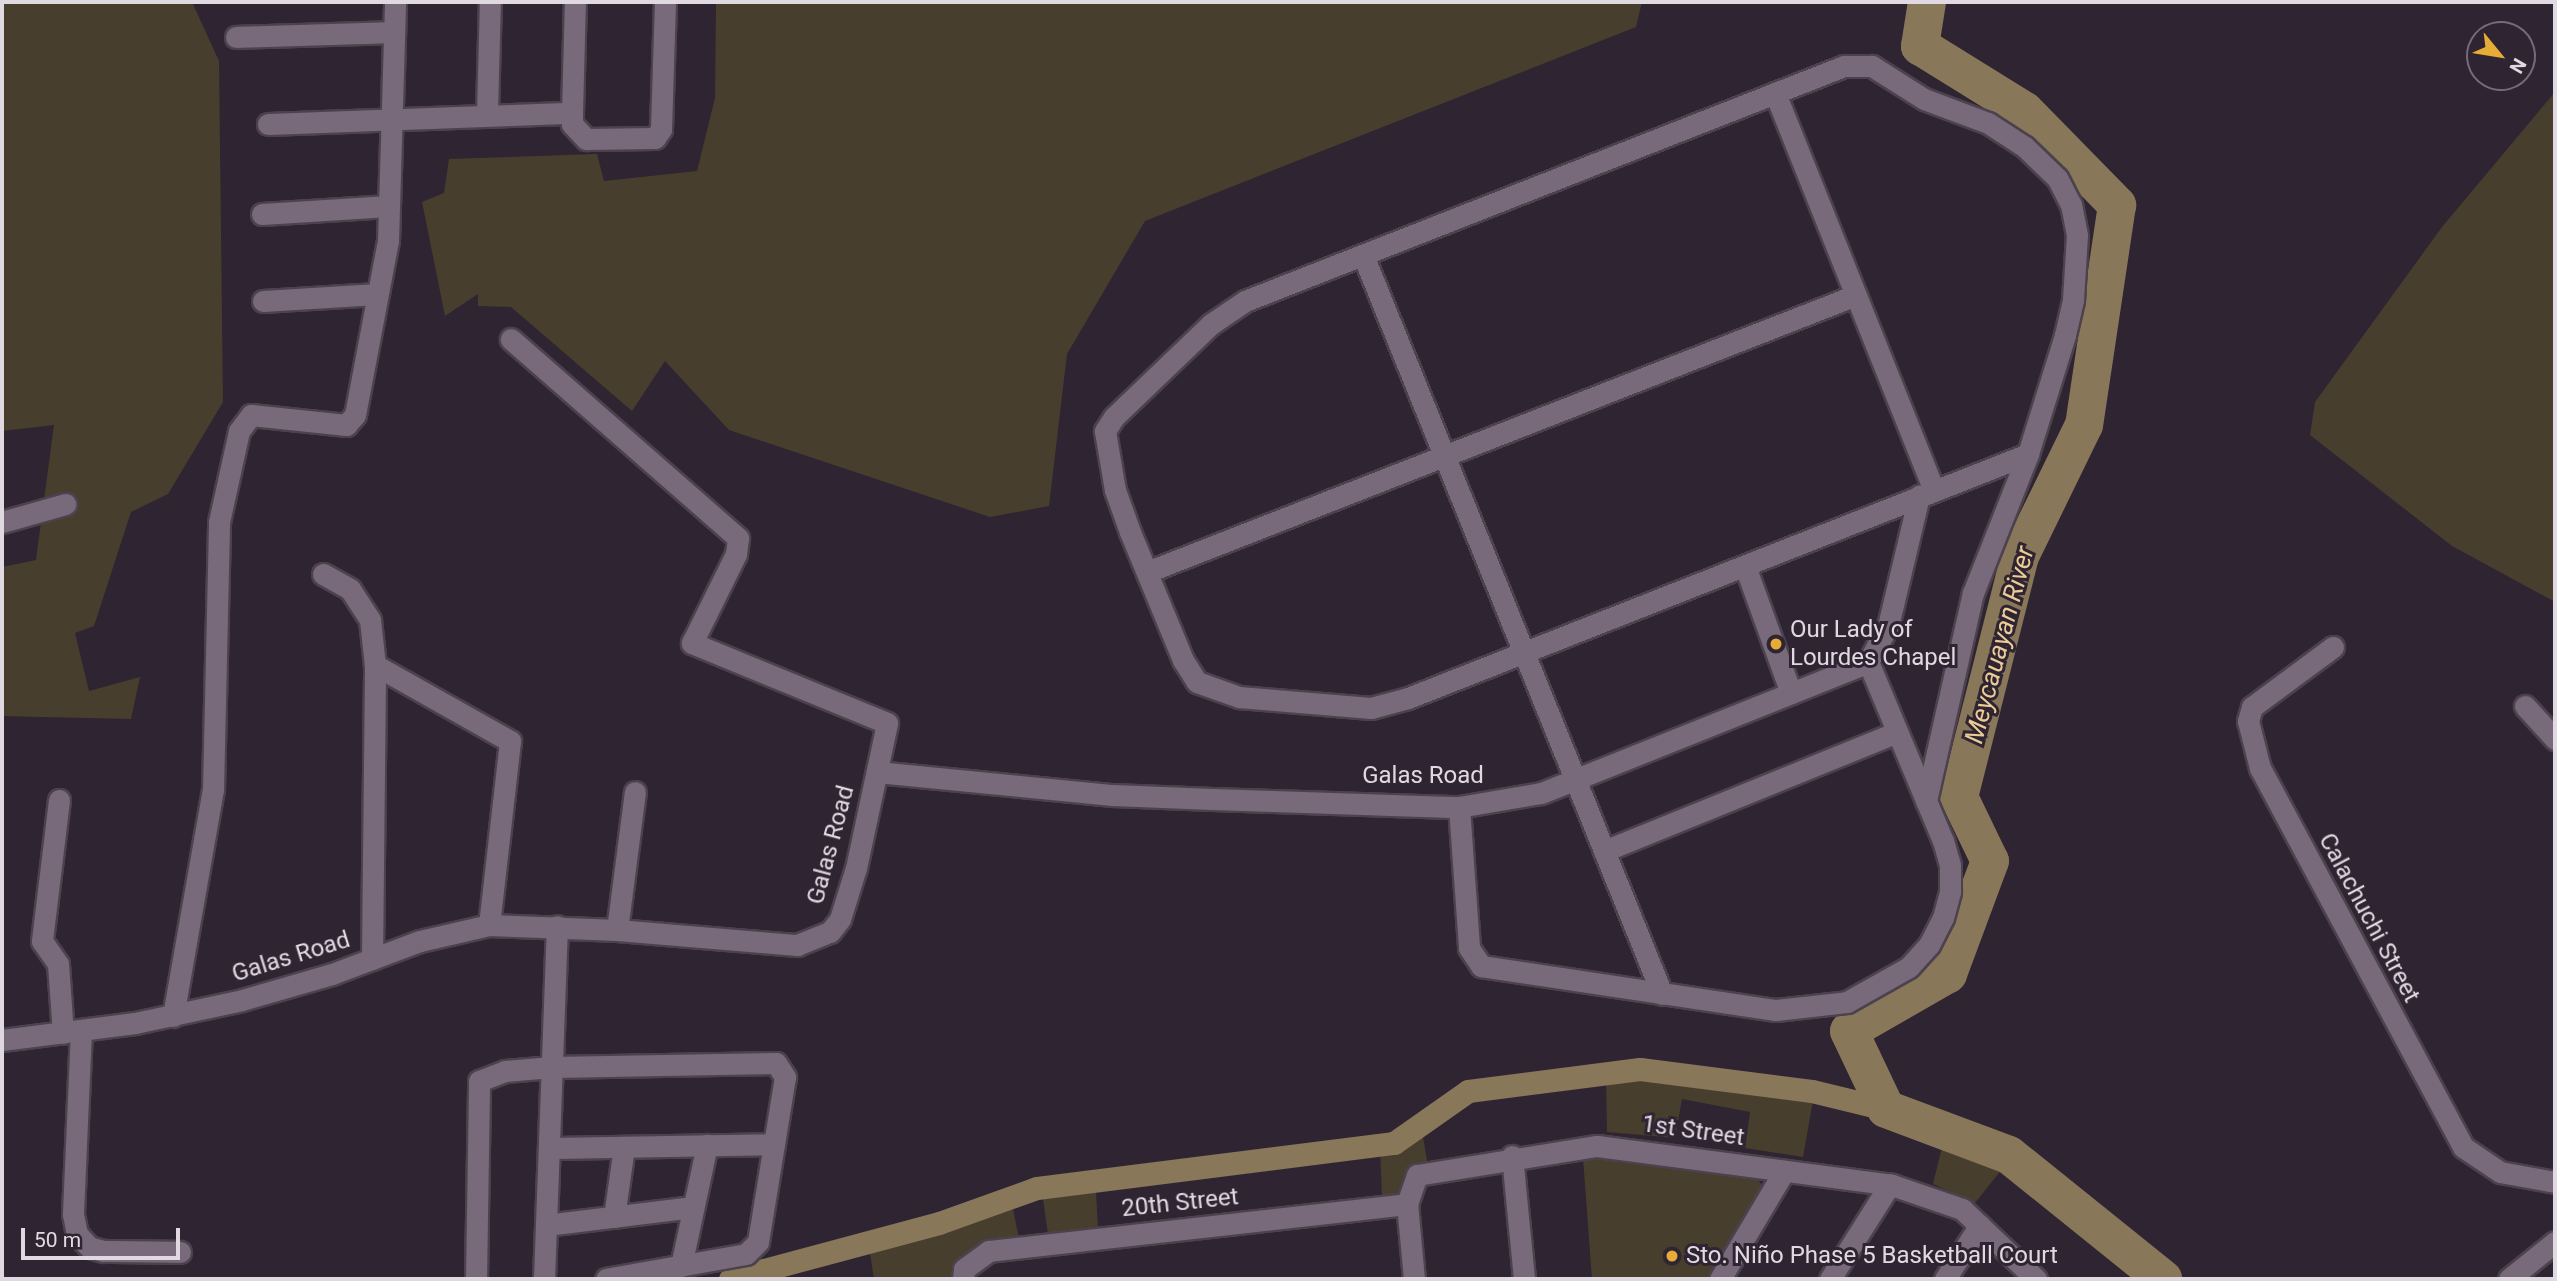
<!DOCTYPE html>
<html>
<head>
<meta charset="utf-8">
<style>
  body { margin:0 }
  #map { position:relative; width:2557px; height:1281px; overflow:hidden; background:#2f2432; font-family:Roboto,sans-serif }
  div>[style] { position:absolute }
  .green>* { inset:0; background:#473e2e }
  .canal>* { height:23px; margin:-11.5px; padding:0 11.5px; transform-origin:11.5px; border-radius:11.5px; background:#887759 }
  .river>* { height:38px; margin:-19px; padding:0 19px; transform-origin:19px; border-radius:19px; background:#887759 }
  .roads { filter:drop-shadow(2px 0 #4c424d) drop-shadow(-2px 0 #4c424d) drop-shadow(0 2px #4c424d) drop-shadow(0 -2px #4c424d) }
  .minor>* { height:21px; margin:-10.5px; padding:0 10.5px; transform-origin:10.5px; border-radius:10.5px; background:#786a7b }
  .dots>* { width:19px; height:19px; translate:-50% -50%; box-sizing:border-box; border:4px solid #2f2432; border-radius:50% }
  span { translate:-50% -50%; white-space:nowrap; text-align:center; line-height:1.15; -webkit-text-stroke:6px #2f2432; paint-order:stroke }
  .poi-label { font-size:24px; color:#e1d9e2 }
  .left { translate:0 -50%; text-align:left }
  .street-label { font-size:24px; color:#e1d9e2 }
  .water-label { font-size:26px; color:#ebcc96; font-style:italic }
  .frame { position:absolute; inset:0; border:4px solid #e1d9e2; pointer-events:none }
  .north { position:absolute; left:2466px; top:21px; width:70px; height:70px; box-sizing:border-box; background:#2f2432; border:2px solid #766c78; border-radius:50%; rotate:120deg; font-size:19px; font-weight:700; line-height:28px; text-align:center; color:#e1d9e2 }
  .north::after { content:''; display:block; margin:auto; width:24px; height:32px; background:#e7ac36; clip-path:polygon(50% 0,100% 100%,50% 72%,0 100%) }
  .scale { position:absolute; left:21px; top:1228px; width:159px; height:32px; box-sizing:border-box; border:4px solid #e1d9e2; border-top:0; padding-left:9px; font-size:21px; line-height:24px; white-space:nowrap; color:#e1d9e2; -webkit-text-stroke:5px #2f2432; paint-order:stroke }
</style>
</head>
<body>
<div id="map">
  <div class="green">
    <i style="clip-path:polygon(2px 2px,192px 2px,219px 61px,223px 402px,168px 494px,131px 512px,94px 626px,75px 633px,89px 691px,140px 677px,131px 719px,2px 716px,2px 567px,36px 560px,54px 425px,2px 431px)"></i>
    <i style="clip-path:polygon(716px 2px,1642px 2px,1636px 27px,1145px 221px,1067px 354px,1049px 506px,990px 517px,729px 430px,665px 361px,632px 411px,511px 307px,478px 306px,478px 294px,445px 316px,422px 202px,444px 193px,449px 159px,597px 154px,604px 181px,697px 171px,715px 98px)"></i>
    <i style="clip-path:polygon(2555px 92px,2555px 602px,2452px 546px,2310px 435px,2315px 402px,2442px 227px)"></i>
    <i style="clip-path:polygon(1641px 1073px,1814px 1095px,1803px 1157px,1745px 1148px,1750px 1112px,1682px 1099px,1675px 1138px,1607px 1132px,1606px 1078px)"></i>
    <i style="clip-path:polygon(1421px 1125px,1428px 1166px,1402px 1197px,1382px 1197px,1380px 1147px,1395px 1144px)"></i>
    <i style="clip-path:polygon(1943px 1143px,1976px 1147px,2006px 1164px,1975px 1203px,1933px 1184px)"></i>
    <i style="clip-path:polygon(1600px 1154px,1758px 1180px,1763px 1186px,1710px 1279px,1592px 1279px,1583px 1158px)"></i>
    <i style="clip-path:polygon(1096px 1192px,1098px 1228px,1048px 1234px,1043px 1199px)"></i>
    <i style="clip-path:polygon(1012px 1204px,1019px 1239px,956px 1279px,874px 1279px,869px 1247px)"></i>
  </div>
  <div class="canal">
    <i style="left:730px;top:1279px;width:216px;rotate:-15deg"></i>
    <i style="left:939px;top:1223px;width:104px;rotate:-19.7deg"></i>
    <i style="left:1037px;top:1188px;width:360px;rotate:-7.2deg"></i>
    <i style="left:1394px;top:1143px;width:90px;rotate:-35.1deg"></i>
    <i style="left:1468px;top:1091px;width:173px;rotate:-7.3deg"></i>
    <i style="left:1640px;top:1069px;width:173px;rotate:7.3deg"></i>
    <i style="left:1812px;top:1091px;width:76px;rotate:13.7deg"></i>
  </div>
  <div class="river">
    <i style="left:1927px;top:2px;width:45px;rotate:99deg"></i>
    <i style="left:1920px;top:46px;width:123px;rotate:31.8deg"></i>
    <i style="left:2025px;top:111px;width:132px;rotate:45.6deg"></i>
    <i style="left:2117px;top:205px;width:222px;rotate:98.5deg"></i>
    <i style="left:2084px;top:425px;width:146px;rotate:116deg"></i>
    <i style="left:2020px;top:556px;width:249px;rotate:104.2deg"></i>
    <i style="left:1959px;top:797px;width:71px;rotate:64.2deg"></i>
    <i style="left:1990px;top:861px;width:121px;rotate:110.4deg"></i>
    <i style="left:1948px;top:974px;width:114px;rotate:150.1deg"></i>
    <i style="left:1849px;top:1031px;width:86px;rotate:64.6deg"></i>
    <i style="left:1886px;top:1109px;width:131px;rotate:20.5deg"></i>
    <i style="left:2009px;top:1155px;width:198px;rotate:38.8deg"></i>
  </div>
  <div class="roads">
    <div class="minor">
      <i style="left:236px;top:37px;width:157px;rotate:-1.8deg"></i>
      <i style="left:1775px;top:93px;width:428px;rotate:68.2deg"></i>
      <i style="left:487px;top:113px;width:111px;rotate:-88.5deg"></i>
      <i style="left:572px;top:113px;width:111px;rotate:-88.5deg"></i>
      <i style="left:268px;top:124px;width:304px;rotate:-2.1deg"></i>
      <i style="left:572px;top:113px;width:11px;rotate:90deg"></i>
      <i style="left:572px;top:124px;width:21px;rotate:47deg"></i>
      <i style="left:586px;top:139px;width:69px;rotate:-0.8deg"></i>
      <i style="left:655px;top:138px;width:11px;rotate:-56deg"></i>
      <i style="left:661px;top:129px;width:127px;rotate:-88.2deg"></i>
      <i style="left:262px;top:214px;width:127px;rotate:-3.6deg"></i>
      <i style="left:1363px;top:255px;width:797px;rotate:67.97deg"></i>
      <i style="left:263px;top:301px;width:114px;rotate:-3.5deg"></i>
      <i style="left:2px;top:522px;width:66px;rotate:-15.9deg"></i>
      <i style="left:1745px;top:566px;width:135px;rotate:70.1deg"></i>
      <i style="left:1147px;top:572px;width:761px;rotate:-21.34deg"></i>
      <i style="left:323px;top:574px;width:31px;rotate:29deg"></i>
      <i style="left:350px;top:589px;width:37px;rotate:57deg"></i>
      <i style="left:370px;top:620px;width:45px;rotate:83.7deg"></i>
      <i style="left:2333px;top:647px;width:101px;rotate:143.5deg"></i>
      <i style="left:2252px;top:707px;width:15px;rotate:106deg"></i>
      <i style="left:2248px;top:721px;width:49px;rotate:75.7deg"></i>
      <i style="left:2260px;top:768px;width:430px;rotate:61.8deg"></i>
      <i style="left:2463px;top:1147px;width:45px;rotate:34deg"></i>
      <i style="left:2500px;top:1172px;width:56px;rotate:10.3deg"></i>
      <i style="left:2525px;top:706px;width:45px;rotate:47.7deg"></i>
      <i style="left:877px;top:772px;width:237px;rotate:5.6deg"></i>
      <i style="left:1113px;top:795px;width:99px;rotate:2.3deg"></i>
      <i style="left:1212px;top:799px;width:247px;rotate:1.9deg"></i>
      <i style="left:1459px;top:807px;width:83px;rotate:-9.7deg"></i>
      <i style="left:1541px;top:793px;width:352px;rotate:-21.8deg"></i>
      <i style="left:1868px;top:662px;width:41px;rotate:-60.9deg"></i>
      <i style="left:1888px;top:626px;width:134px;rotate:-76.6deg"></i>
      <i style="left:59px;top:800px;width:142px;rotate:96.9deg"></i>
      <i style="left:42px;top:941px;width:28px;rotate:55deg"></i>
      <i style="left:58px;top:964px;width:69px;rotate:85.9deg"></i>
      <i style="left:1926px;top:801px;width:213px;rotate:-77.3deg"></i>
      <i style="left:1973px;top:593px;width:149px;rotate:-68.4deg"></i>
      <i style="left:2028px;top:454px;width:125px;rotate:-72.7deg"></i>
      <i style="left:2065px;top:335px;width:36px;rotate:-77deg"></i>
      <i style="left:2073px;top:300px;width:65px;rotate:-86.5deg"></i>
      <i style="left:2077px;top:235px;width:31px;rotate:-101deg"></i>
      <i style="left:2071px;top:205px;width:30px;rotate:-117deg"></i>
      <i style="left:2057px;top:178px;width:45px;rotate:-135.9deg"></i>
      <i style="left:2025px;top:147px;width:44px;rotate:-147deg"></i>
      <i style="left:1988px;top:123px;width:68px;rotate:-159.4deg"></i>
      <i style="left:1924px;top:99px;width:62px;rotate:-147.6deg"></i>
      <i style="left:1872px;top:66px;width:28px;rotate:180deg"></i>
      <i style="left:1844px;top:66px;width:643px;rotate:158.58deg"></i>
      <i style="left:1245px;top:301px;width:41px;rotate:145.9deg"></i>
      <i style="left:1211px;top:324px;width:134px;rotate:136.2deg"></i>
      <i style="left:1114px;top:417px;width:17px;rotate:123deg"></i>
      <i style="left:1105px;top:431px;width:60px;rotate:80.4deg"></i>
      <i style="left:1115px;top:490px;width:45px;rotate:70.3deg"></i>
      <i style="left:1130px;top:532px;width:139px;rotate:67.5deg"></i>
      <i style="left:1183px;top:660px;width:26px;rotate:58deg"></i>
      <i style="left:1197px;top:682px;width:45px;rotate:19.7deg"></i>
      <i style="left:1239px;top:697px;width:132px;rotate:4.8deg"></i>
      <i style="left:1371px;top:708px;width:38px;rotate:-15deg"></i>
      <i style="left:1408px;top:698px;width:666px;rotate:-21.48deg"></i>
      <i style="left:1459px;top:807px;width:141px;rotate:85.9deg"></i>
      <i style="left:1469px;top:948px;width:22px;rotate:56deg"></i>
      <i style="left:1481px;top:966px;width:298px;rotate:8.5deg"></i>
      <i style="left:1776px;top:1010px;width:71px;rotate:-6.4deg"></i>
      <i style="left:1847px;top:1002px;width:71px;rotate:-29.4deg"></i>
      <i style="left:1909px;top:967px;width:30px;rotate:-48deg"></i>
      <i style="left:1929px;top:945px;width:30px;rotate:-63deg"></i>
      <i style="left:1943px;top:918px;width:28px;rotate:-75deg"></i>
      <i style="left:1950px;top:891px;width:26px;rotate:-90deg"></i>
      <i style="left:1950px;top:865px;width:25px;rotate:-106deg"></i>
      <i style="left:1943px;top:841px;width:194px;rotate:-112.7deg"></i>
      <i style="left:1604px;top:851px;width:316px;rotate:-22.1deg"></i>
      <i style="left:617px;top:930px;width:139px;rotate:-82.6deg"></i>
      <i style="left:372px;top:959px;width:294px;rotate:-89.4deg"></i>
      <i style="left:375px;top:665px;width:155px;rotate:29.4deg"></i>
      <i style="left:510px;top:741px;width:185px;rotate:96.5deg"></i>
      <i style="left:173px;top:1016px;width:230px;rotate:-80deg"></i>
      <i style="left:213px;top:790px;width:268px;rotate:-88.7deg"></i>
      <i style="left:219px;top:522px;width:93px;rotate:-77.6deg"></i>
      <i style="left:239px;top:431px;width:20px;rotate:-53deg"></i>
      <i style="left:251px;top:415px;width:96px;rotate:6deg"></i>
      <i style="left:346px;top:425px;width:13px;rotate:-48deg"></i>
      <i style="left:355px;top:415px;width:177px;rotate:-79.3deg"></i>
      <i style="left:388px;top:241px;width:239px;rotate:-88.3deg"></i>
      <i style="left:81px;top:1030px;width:184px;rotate:92.5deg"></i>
      <i style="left:73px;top:1214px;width:20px;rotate:79deg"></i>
      <i style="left:77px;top:1234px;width:18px;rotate:47deg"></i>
      <i style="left:89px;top:1247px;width:15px;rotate:16deg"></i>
      <i style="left:103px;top:1251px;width:77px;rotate:0.7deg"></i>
      <i style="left:2px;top:1040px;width:134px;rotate:-7.3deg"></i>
      <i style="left:135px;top:1023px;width:109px;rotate:-12.1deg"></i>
      <i style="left:242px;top:1000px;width:94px;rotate:-16.1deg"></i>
      <i style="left:332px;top:974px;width:94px;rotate:-20.6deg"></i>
      <i style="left:420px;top:941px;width:71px;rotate:-13.1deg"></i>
      <i style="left:489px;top:925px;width:128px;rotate:2.2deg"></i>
      <i style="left:617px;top:930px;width:181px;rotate:4.8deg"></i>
      <i style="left:797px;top:945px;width:35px;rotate:-22deg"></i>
      <i style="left:830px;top:932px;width:16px;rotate:-52deg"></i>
      <i style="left:840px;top:919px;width:53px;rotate:-72.6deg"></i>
      <i style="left:856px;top:868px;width:148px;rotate:-77.9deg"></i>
      <i style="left:887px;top:723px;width:211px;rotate:-157.7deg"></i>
      <i style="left:692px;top:643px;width:99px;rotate:-63.7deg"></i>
      <i style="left:736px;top:554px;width:16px;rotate:-83deg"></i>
      <i style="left:738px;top:538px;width:302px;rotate:-138.8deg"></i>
      <i style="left:549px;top:1148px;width:225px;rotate:-1deg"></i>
      <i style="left:1512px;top:1156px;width:124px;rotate:84.4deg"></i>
      <i style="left:614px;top:1217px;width:71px;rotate:-81.9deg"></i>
      <i style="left:546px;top:1225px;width:148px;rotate:-7deg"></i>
      <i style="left:681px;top:1266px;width:124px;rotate:-77.9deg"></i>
      <i style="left:476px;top:1279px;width:198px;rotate:-89.1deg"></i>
      <i style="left:479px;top:1081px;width:28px;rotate:-21deg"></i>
      <i style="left:505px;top:1071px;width:47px;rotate:-4.9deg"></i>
      <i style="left:552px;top:1067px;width:224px;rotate:-1deg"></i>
      <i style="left:776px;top:1063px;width:17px;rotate:57deg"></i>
      <i style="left:785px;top:1077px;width:167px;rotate:99.3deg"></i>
      <i style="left:758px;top:1242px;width:17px;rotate:135deg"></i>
      <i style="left:746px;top:1254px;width:142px;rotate:169.9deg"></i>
      <i style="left:544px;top:1279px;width:353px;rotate:-87.9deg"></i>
      <i style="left:963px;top:1279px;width:10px;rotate:-84deg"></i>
      <i style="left:964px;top:1269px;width:31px;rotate:-36deg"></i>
      <i style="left:989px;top:1251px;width:421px;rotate:-6.4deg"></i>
      <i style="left:1414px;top:1279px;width:75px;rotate:-95.3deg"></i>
      <i style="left:1407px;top:1204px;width:31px;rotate:-71deg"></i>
      <i style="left:1417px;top:1175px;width:182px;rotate:-9.2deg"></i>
      <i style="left:1597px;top:1146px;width:298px;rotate:7.5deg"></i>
      <i style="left:1892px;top:1185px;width:74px;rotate:18.9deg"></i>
      <i style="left:1962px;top:1209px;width:102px;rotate:43.4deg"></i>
      <i style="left:1720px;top:1279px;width:126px;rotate:-59.3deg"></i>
      <i style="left:1830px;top:1279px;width:112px;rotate:-57.7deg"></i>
      <i style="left:1945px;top:1279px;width:64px;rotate:-57.1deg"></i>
      <i style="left:2509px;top:1279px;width:59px;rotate:-38.8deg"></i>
    </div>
  </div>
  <div class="dots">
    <i style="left:1776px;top:644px;background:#e7ac36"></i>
    <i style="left:1672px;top:1256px;background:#e7ac36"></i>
  </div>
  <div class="poi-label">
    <span class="left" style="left:1790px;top:644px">Our Lady of<br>Lourdes Chapel</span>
    <span class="left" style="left:1686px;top:1256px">Sto. Niño Phase 5 Basketball Court</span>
  </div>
  <div class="street-label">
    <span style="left:1423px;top:776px">Galas Road</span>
    <span style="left:831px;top:845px;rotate:-75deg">Galas Road</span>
    <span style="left:2369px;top:918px;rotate:62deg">Calachuchi Street</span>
    <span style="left:291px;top:957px;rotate:-17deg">Galas Road</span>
    <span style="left:1693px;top:1131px;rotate:8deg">1st Street</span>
    <span style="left:1180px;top:1203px;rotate:-6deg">20th Street</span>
  </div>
  <div class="water-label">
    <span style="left:2000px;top:645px;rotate:-75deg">Meycauayan River</span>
  </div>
  <div class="frame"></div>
  <div class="north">N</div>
  <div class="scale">50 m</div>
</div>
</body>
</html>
